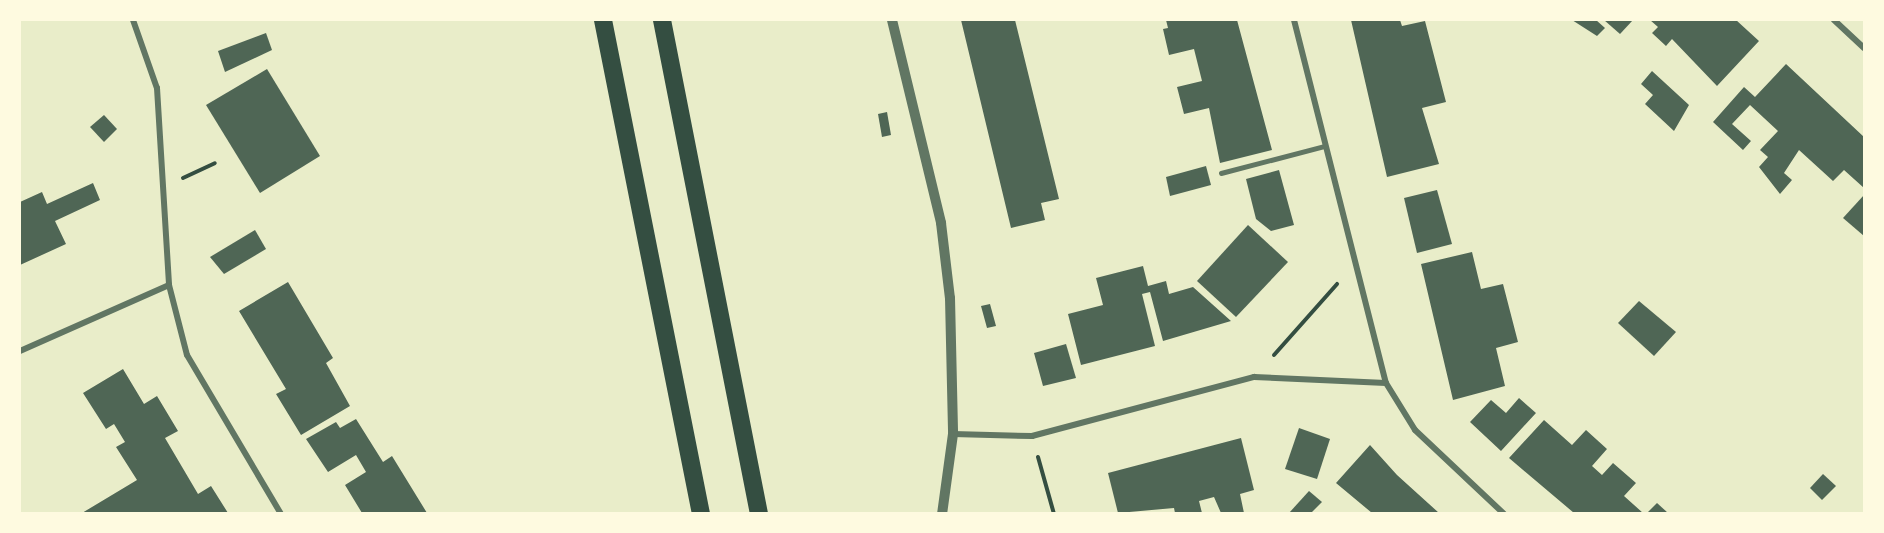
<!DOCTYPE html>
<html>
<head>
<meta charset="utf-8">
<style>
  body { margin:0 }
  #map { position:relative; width:1884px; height:533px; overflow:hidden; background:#e9edc9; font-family:"DM Sans",sans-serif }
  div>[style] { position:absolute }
  .building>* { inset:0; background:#4f6655 }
  .path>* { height:4px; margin:-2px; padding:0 2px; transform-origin:2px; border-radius:2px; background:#344e41 }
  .service>* { height:4.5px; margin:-2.25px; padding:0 2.25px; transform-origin:2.25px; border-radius:2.25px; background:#617663 }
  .minor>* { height:6px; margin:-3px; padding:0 3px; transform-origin:3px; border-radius:3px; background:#617663 }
  .tertiary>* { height:10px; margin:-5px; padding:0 5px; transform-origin:5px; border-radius:5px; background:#617663 }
  .motorway>* { height:18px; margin:-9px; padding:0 9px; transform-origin:9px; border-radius:9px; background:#344e41 }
  span { translate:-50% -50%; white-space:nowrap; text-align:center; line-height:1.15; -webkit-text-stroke:4.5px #fefae0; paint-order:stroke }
  .frame { position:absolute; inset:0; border:21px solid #fefae0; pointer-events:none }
</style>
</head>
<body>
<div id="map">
  <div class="building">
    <i style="clip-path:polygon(961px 20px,1015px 20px,1059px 199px,1041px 203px,1045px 220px,1011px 228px)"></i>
    <i style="clip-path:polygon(1166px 20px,1237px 20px,1272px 150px,1220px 163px,1209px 108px,1184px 114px,1177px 87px,1202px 81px,1194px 49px,1169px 55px,1163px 29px,1168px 28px)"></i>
    <i style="clip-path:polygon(1351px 20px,1400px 20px,1402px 26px,1425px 21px,1446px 102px,1422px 108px,1439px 164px,1387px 177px)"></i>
    <i style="clip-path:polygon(1572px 20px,1596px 20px,1605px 28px,1597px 36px)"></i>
    <i style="clip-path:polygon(1604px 20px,1633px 20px,1620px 34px)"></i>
    <i style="clip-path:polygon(1650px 20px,1736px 20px,1759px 41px,1717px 86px,1672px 39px,1666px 46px,1652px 33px,1658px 27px)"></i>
    <i style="clip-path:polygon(266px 33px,272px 50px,225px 72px,218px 51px)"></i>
    <i style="clip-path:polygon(1786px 64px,1864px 137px,1864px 188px,1844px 170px,1833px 181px,1799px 150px,1784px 173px,1792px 180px,1780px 194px,1759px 167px,1768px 157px,1760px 150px,1778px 131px,1750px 105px,1732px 124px,1751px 141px,1743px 150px,1713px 122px,1744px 87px,1755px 97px)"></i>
    <i style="clip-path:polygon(267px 69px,320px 156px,260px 193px,206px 105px)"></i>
    <i style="clip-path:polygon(1652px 71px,1689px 105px,1674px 131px,1645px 104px,1653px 95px,1641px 84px)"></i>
    <i style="clip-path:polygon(887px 112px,891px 135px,882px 137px,878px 114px)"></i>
    <i style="clip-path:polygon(104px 115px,117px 129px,104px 142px,90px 127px)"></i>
    <i style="clip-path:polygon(1206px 166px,1211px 185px,1170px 196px,1166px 177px)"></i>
    <i style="clip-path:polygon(1279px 170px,1294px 225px,1271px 231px,1256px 219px,1246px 179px)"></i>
    <i style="clip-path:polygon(93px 183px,100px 200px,55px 221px,66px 244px,20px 265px,20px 202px,42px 192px,47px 204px)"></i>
    <i style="clip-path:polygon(1437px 190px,1452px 244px,1417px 253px,1404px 198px)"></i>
    <i style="clip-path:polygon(1864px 195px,1864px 236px,1843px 218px)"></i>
    <i style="clip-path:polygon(1248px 225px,1288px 262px,1236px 317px,1197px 281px)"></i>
    <i style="clip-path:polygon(255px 230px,266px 249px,224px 274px,210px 257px)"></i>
    <i style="clip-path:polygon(1472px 252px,1481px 289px,1503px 284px,1518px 342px,1496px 348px,1505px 386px,1453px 400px,1421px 264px)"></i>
    <i style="clip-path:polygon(1143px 266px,1148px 286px,1166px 281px,1169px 294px,1193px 287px,1231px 321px,1163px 341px,1150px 292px,1142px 294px,1155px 346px,1081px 365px,1068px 314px,1103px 305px,1096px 278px)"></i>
    <i style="clip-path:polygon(288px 282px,333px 358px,326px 363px,350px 406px,301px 435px,276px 394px,286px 389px,239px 311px)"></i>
    <i style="clip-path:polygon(1639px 301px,1676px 332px,1654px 356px,1618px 323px)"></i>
    <i style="clip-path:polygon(990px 304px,996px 326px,987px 328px,981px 306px)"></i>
    <i style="clip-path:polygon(1066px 344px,1076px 378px,1043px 386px,1034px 353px)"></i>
    <i style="clip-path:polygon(123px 369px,144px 404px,157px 396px,178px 431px,165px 438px,198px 494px,211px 486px,228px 513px,82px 513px,137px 480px,116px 447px,125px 442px,114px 424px,106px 429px,83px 393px)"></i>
    <i style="clip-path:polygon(1519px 398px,1536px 413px,1501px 451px,1470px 422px,1491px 400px,1506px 413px)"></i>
    <i style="clip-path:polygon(356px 419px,383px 462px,392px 456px,427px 513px,362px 513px,345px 485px,366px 472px,356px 455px,328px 472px,306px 439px,336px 422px,340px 428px)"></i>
    <i style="clip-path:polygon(1544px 420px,1572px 445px,1586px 430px,1607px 449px,1592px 466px,1602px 475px,1613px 463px,1636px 483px,1624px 496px,1643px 513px,1574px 513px,1509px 458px)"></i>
    <i style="clip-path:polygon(1299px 428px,1330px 439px,1317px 479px,1285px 469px)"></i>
    <i style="clip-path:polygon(1241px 438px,1254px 490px,1240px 494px,1244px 513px,1221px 513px,1214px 497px,1199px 501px,1202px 513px,1175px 513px,1174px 508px,1118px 513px,1108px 473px)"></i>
    <i style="clip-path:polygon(1370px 445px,1397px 475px,1439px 513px,1372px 513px,1336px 483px)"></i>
    <i style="clip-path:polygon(1823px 474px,1836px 486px,1822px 500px,1810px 488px)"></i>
    <i style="clip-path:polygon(1309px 491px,1322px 502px,1311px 513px,1289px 513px)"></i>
    <i style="clip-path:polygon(1657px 503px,1668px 513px,1647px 513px)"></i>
  </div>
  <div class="path">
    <i style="left:183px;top:178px;width:35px;rotate:-25deg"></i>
    <i style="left:1274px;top:355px;width:95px;rotate:-48.4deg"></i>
    <i style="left:1038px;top:457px;width:59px;rotate:74.3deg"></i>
  </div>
  <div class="service">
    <i style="left:1221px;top:173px;width:107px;rotate:-14.6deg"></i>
  </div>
  <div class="minor">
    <i style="left:133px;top:20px;width:72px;rotate:70.6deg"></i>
    <i style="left:157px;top:88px;width:197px;rotate:86.5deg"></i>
    <i style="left:1294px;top:20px;width:374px;rotate:75.8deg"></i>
    <i style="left:1386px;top:383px;width:55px;rotate:58.3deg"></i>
    <i style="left:1415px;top:430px;width:122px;rotate:43.3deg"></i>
    <i style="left:1834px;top:20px;width:41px;rotate:43deg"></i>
    <i style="left:20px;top:351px;width:163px;rotate:-23.9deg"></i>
    <i style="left:169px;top:285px;width:72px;rotate:75.6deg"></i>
    <i style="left:187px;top:355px;width:185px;rotate:59.4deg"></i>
    <i style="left:953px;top:434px;width:79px;rotate:1.5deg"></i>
    <i style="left:1032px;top:436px;width:230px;rotate:-14.9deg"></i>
    <i style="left:1254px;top:377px;width:132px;rotate:2.6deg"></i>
  </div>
  <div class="tertiary">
    <i style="left:892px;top:20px;width:209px;rotate:76.4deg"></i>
    <i style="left:941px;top:223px;width:76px;rotate:83.2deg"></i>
    <i style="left:950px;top:298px;width:136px;rotate:88.7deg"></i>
    <i style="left:953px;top:434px;width:81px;rotate:97.8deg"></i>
  </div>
  <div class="motorway">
    <i style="left:603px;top:20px;width:504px;rotate:78.78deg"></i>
    <i style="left:662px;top:20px;width:503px;rotate:78.89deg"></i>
  </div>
  <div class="frame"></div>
</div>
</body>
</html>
